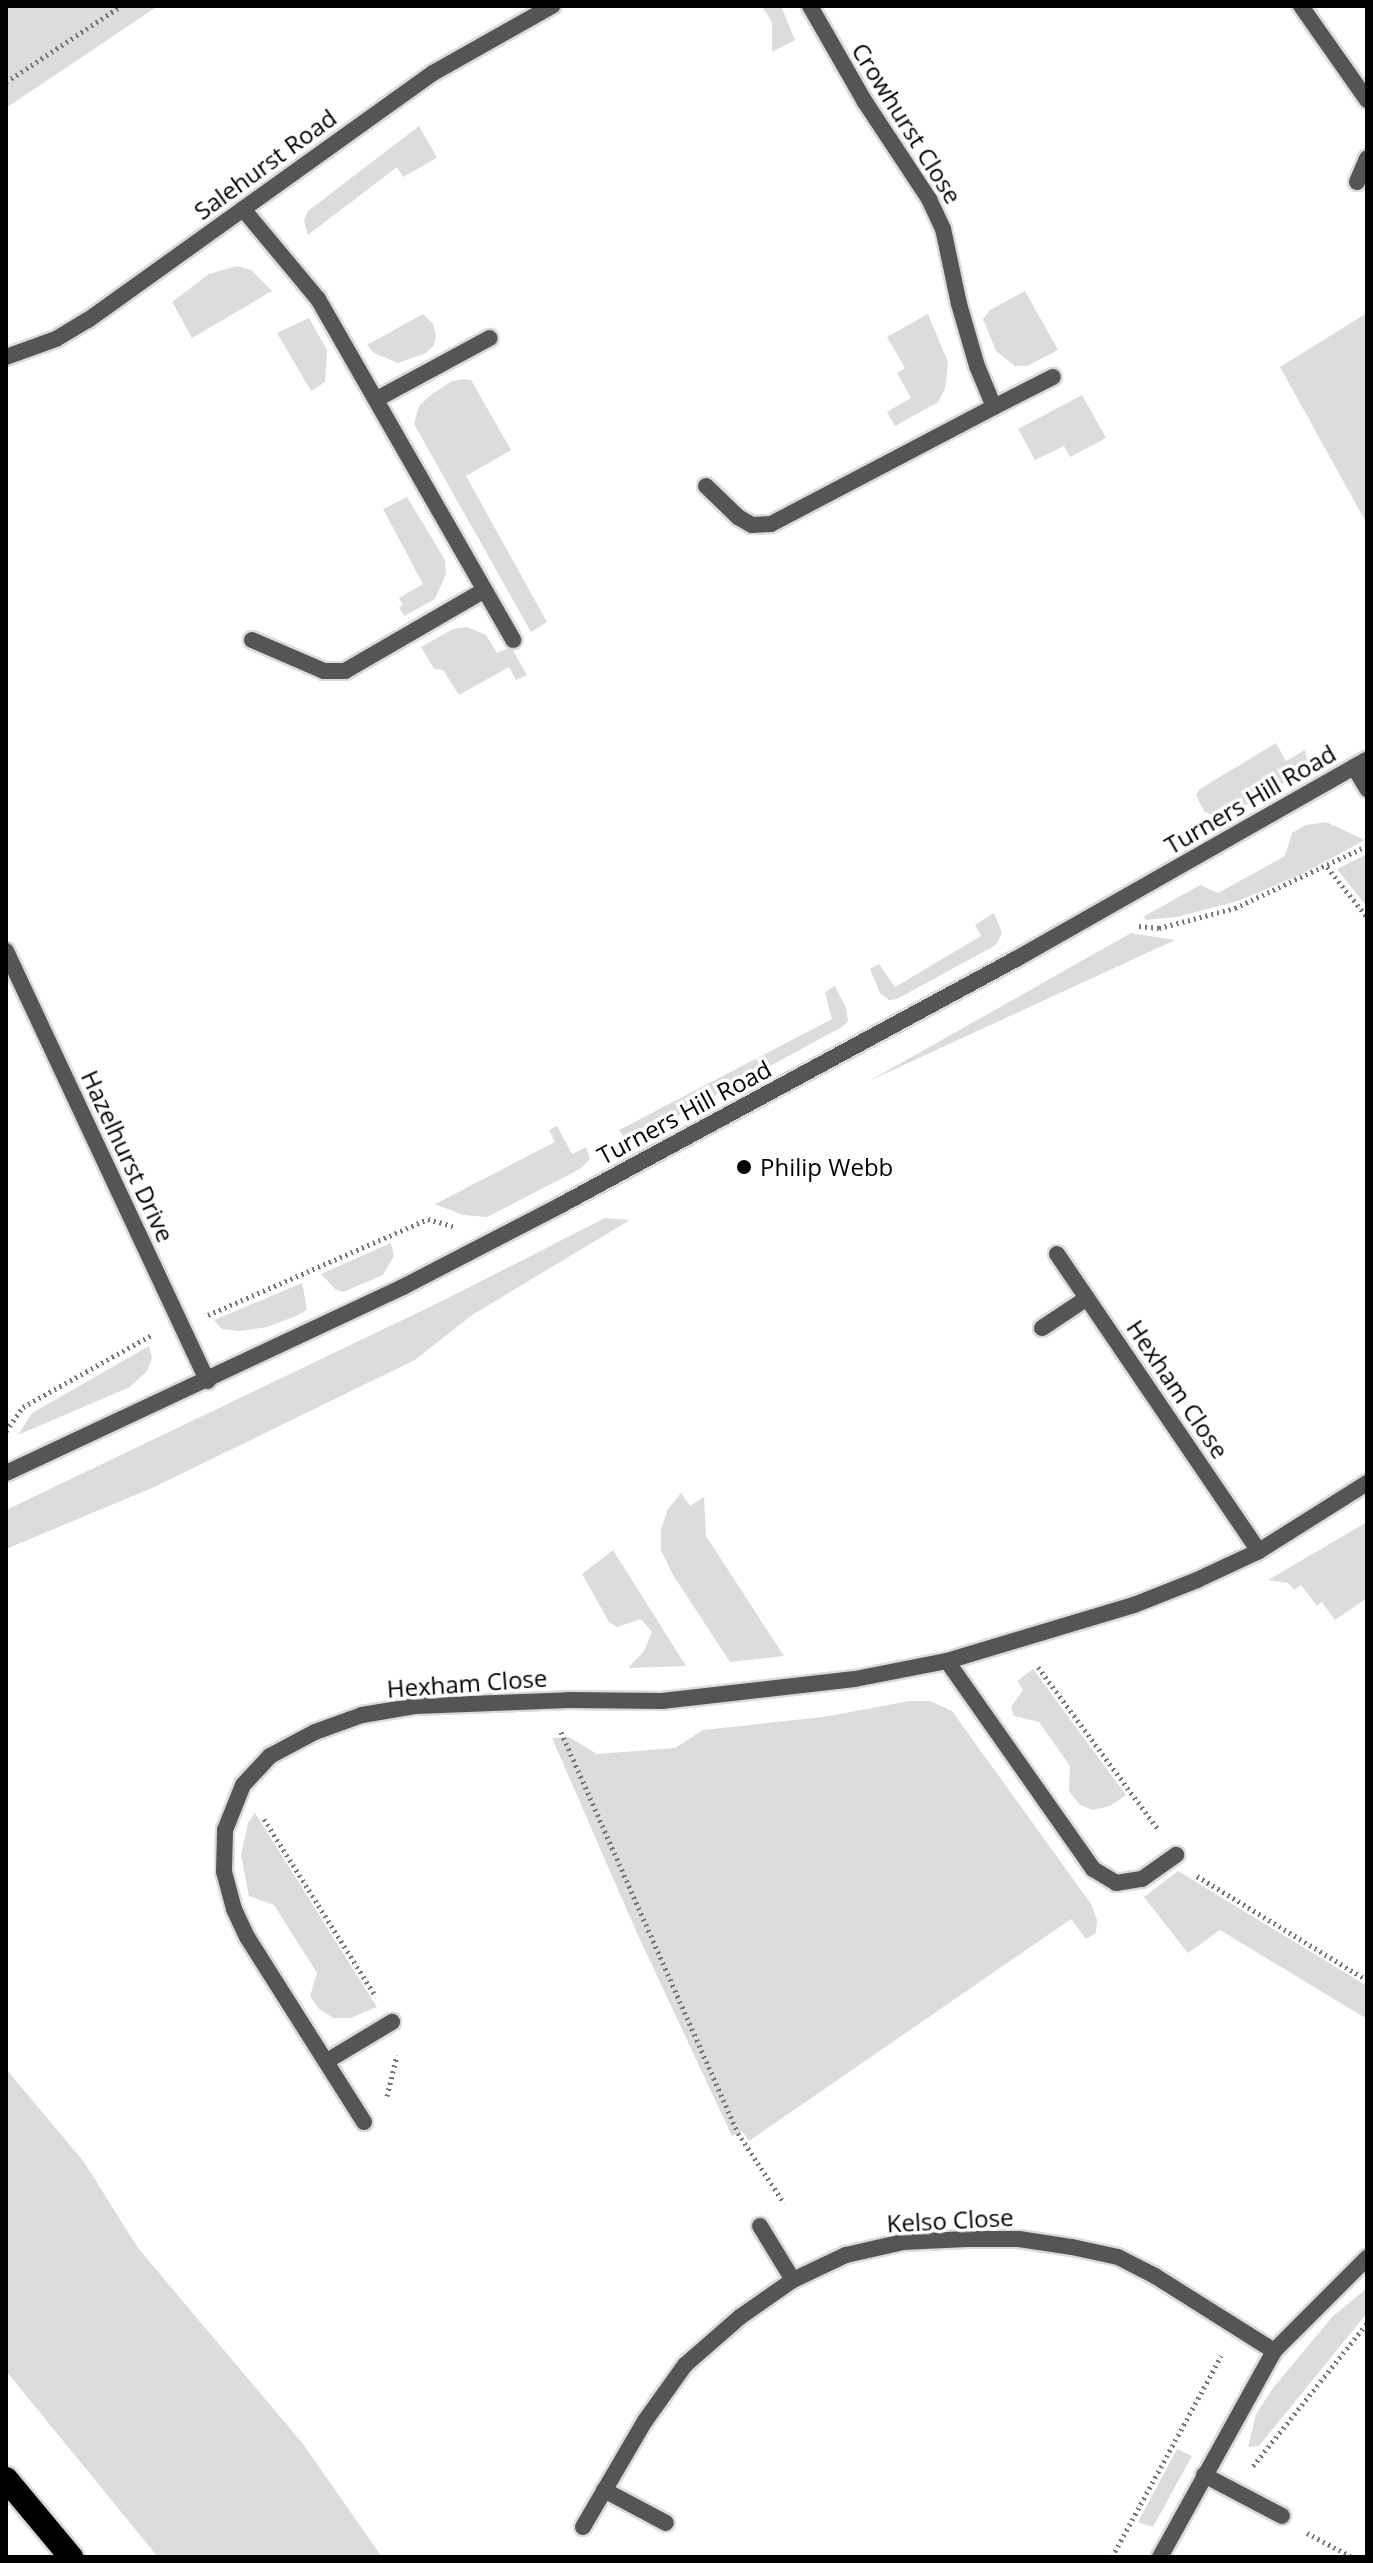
<!DOCTYPE html>
<html>
<head>
<meta charset="utf-8">
<style>
  body { margin:0 }
  #map { position:relative; width:1373px; height:2563px; overflow:hidden; background:#fff; font-family:"Open Sans",sans-serif }
  div>[style] { position:absolute }
  .green>* { inset:0; background:#dcdcdc }
  .path>* { height:5px; margin-top:-2.5px; transform-origin:0; background:repeating-linear-gradient(90deg,#777 0 2px,transparent 0 6px) }
  .roads { filter:drop-shadow(2px 0 #dbdbdb) drop-shadow(-2px 0 #dbdbdb) drop-shadow(0 2px #dbdbdb) drop-shadow(0 -2px #dbdbdb) }
  .minor>* { height:16px; margin:-8px; padding:0 8px; transform-origin:8px; border-radius:8px; background:#555 }
  .tertiary>* { height:16px; margin:-8px; padding:0 8px; transform-origin:8px; border-radius:8px; background:#555 }
  .motorway>* { height:24px; margin:-12px; padding:0 12px; transform-origin:12px; border-radius:12px; background:#000 }
  .dots>* { width:22px; height:22px; translate:-50% -50%; box-sizing:border-box; border:4px solid #fff; border-radius:50% }
  span { translate:-50% -50%; white-space:nowrap; text-align:center; line-height:1.15; -webkit-text-stroke:7px #fff; paint-order:stroke }
  .street-label { font-size:24px; color:#000 }
  .poi-label { font-size:24px; color:#000 }
  .left { translate:0 -50%; text-align:left }
  .frame { position:absolute; inset:0; border:8px solid #000; pointer-events:none }
</style>
</head>
<body>
<div id="map">
  <div class="green">
    <i style="clip-path:polygon(6px 6px,158px 6px,6px 108px)"></i>
    <i style="clip-path:polygon(762px 6px,781px 6px,795px 40px,772px 52px,772px 22px)"></i>
    <i style="clip-path:polygon(419px 126px,437px 158px,403px 177px,397px 167px,308px 235px,304px 221px,308px 211px)"></i>
    <i style="clip-path:polygon(237px 266px,251px 270px,272px 291px,192px 338px,172px 302px,209px 274px)"></i>
    <i style="clip-path:polygon(1025px 291px,1058px 350px,1027px 366px,1015px 366px,996px 351px,983px 319px,990px 310px)"></i>
    <i style="clip-path:polygon(1367px 313px,1367px 524px,1280px 367px)"></i>
    <i style="clip-path:polygon(423px 314px,433px 324px,436px 336px,434px 345px,426px 353px,398px 363px,374px 353px,367px 345px)"></i>
    <i style="clip-path:polygon(928px 314px,948px 362px,945px 389px,938px 402px,895px 426px,887px 412px,911px 398px,897px 373px,905px 368px,887px 337px)"></i>
    <i style="clip-path:polygon(309px 318px,327px 350px,325px 382px,311px 391px,277px 333px)"></i>
    <i style="clip-path:polygon(464px 379px,471px 380px,511px 450px,466px 476px,547px 622px,531px 632px,414px 424px,419px 406px,432px 394px,452px 381px)"></i>
    <i style="clip-path:polygon(1082px 395px,1106px 438px,1070px 457px,1064px 446px,1035px 460px,1018px 429px)"></i>
    <i style="clip-path:polygon(407px 497px,445px 560px,446px 574px,435px 599px,404px 616px,399px 607px,403px 605px,399px 598px,423px 584px,383px 509px)"></i>
    <i style="clip-path:polygon(467px 627px,486px 635px,497px 653px,511px 647px,527px 675px,516px 680px,509px 667px,459px 695px,443px 670px,434px 669px,421px 647px,453px 629px)"></i>
    <i style="clip-path:polygon(1276px 743px,1286px 761px,1305px 750px,1307px 760px,1297px 775px,1224px 818px,1215px 818px,1204px 811px,1196px 795px,1200px 789px)"></i>
    <i style="clip-path:polygon(1326px 822px,1365px 840px,1302px 874px,1238px 901px,1177px 917px,1146px 920px,1143px 917px,1200px 885px,1218px 893px,1285px 856px,1292px 833px,1306px 825px)"></i>
    <i style="clip-path:polygon(1367px 854px,1367px 907px,1337px 869px)"></i>
    <i style="clip-path:polygon(994px 913px,1002px 933px,996px 945px,897px 999px,889px 1000px,880px 993px,870px 969px,879px 964px,895px 987px,981px 936px,975px 925px)"></i>
    <i style="clip-path:polygon(1131px 933px,1175px 940px,869px 1081px,1009px 1002px)"></i>
    <i style="clip-path:polygon(835px 986px,846px 1008px,848px 1021px,842px 1027px,633px 1140px,625px 1138px,619px 1130px,832px 1019px,825px 992px)"></i>
    <i style="clip-path:polygon(557px 1126px,572px 1154px,586px 1147px,590px 1159px,580px 1169px,487px 1217px,463px 1215px,435px 1204px,555px 1142px,549px 1130px)"></i>
    <i style="clip-path:polygon(605px 1218px,630px 1220px,472px 1315px,415px 1360px,152px 1488px,6px 1549px,6px 1510px,440px 1302px)"></i>
    <i style="clip-path:polygon(391px 1243px,394px 1256px,383px 1275px,343px 1292px,336px 1290px,321px 1274px)"></i>
    <i style="clip-path:polygon(302px 1283px,307px 1310px,296px 1316px,267px 1327px,240px 1331px,222px 1329px,214px 1320px)"></i>
    <i style="clip-path:polygon(149px 1346px,152px 1358px,147px 1371px,130px 1387px,18px 1435px,32px 1413px)"></i>
    <i style="clip-path:polygon(681px 1493px,690px 1506px,704px 1497px,706px 1536px,784px 1656px,730px 1662px,673px 1575px,661px 1550px,661px 1529px,668px 1509px)"></i>
    <i style="clip-path:polygon(1367px 1522px,1367px 1598px,1335px 1620px,1322px 1602px,1317px 1606px,1301px 1585px,1294px 1590px,1288px 1583px,1268px 1580px)"></i>
    <i style="clip-path:polygon(613px 1550px,686px 1666px,628px 1668px,644px 1651px,652px 1632px,641px 1619px,617px 1627px,609px 1622px,582px 1574px)"></i>
    <i style="clip-path:polygon(1033px 1669px,1126px 1795px,1110px 1806px,1093px 1810px,1080px 1805px,1069px 1791px,1070px 1766px,1039px 1722px,1014px 1716px,1011px 1707px,1023px 1690px,1017px 1681px)"></i>
    <i style="clip-path:polygon(910px 1701px,930px 1701px,952px 1711px,1091px 1904px,1097px 1920px,1096px 1933px,1086px 1939px,1071px 1919px,749px 2141px,742px 2131px,732px 2136px,636px 1931px,552px 1738px,569px 1737px,597px 1754px,675px 1748px,703px 1730px,823px 1717px)"></i>
    <i style="clip-path:polygon(255px 1813px,377px 2007px,350px 2018px,333px 2018px,318px 2008px,310px 1996px,317px 1973px,274px 1905px,249px 1896px,241px 1855px,248px 1823px)"></i>
    <i style="clip-path:polygon(1178px 1871px,1367px 1986px,1367px 2019px,1220px 1930px,1188px 1953px,1144px 1897px)"></i>
    <i style="clip-path:polygon(6px 2069px,84px 2162px,138px 2248px,303px 2444px,382px 2557px,158px 2557px,6px 2371px)"></i>
    <i style="clip-path:polygon(1367px 2288px,1367px 2313px,1259px 2446px,1248px 2447px,1256px 2414px,1273px 2388px,1333px 2316px)"></i>
    <i style="clip-path:polygon(1177px 2449px,1192px 2456px,1153px 2527px,1138px 2522px)"></i>
  </div>
  <div class="path">
    <i style="left:6px;top:82px;width:138px;rotate:-33.5deg"></i>
    <i style="left:1327px;top:867px;width:64px;rotate:51.3deg"></i>
    <i style="left:1139px;top:926px;width:20px;rotate:6deg"></i>
    <i style="left:1159px;top:928px;width:79px;rotate:-14.7deg"></i>
    <i style="left:1235px;top:908px;width:146px;rotate:-25.2deg"></i>
    <i style="left:208px;top:1315px;width:240px;rotate:-23.6deg"></i>
    <i style="left:428px;top:1219px;width:26px;rotate:16deg"></i>
    <i style="left:6px;top:1431px;width:29px;rotate:-55deg"></i>
    <i style="left:23px;top:1407px;width:149px;rotate:-29.3deg"></i>
    <i style="left:1038px;top:1667px;width:202px;rotate:53.5deg"></i>
    <i style="left:561px;top:1732px;width:438px;rotate:66.2deg"></i>
    <i style="left:738px;top:2133px;width:84px;rotate:56.7deg"></i>
    <i style="left:264px;top:1819px;width:210px;rotate:57.8deg"></i>
    <i style="left:1197px;top:1876px;width:199px;rotate:31.5deg"></i>
    <i style="left:387px;top:2096px;width:42px;rotate:-76.3deg"></i>
    <i style="left:1253px;top:2466px;width:183px;rotate:-51.4deg"></i>
    <i style="left:1307px;top:2533px;width:51px;rotate:28.1deg"></i>
    <i style="left:1112px;top:2557px;width:229px;rotate:-61.5deg"></i>
  </div>
  <div class="roads">
    <div class="minor">
      <i style="left:1301px;top:6px;width:115px;rotate:54.9deg"></i>
      <i style="left:1357px;top:182px;width:26px;rotate:-67deg"></i>
      <i style="left:243px;top:209px;width:117px;rotate:50.2deg"></i>
      <i style="left:318px;top:299px;width:393px;rotate:60.2deg"></i>
      <i style="left:6px;top:357px;width:53px;rotate:-19.8deg"></i>
      <i style="left:56px;top:339px;width:37px;rotate:-31deg"></i>
      <i style="left:88px;top:320px;width:424px;rotate:-35.6deg"></i>
      <i style="left:433px;top:73px;width:137px;rotate:-29.4deg"></i>
      <i style="left:377px;top:399px;width:128px;rotate:-28.4deg"></i>
      <i style="left:994px;top:407px;width:66px;rotate:-27deg"></i>
      <i style="left:706px;top:486px;width:45px;rotate:44.1deg"></i>
      <i style="left:738px;top:517px;width:16px;rotate:30deg"></i>
      <i style="left:752px;top:525px;width:19px;rotate:-3deg"></i>
      <i style="left:771px;top:524px;width:252px;rotate:-27.7deg"></i>
      <i style="left:994px;top:407px;width:44px;rotate:-112.5deg"></i>
      <i style="left:977px;top:366px;width:65px;rotate:-106.2deg"></i>
      <i style="left:959px;top:304px;width:77px;rotate:-102deg"></i>
      <i style="left:943px;top:229px;width:33px;rotate:-115deg"></i>
      <i style="left:929px;top:199px;width:116px;rotate:-123.4deg"></i>
      <i style="left:865px;top:102px;width:111px;rotate:-119.8deg"></i>
      <i style="left:252px;top:640px;width:78px;rotate:23.3deg"></i>
      <i style="left:324px;top:671px;width:21px"></i>
      <i style="left:345px;top:671px;width:160px;rotate:-30.1deg"></i>
      <i style="left:1354px;top:767px;width:26px;rotate:59deg"></i>
      <i style="left:6px;top:951px;width:475px;rotate:64.9deg"></i>
      <i style="left:1057px;top:1254px;width:359px;rotate:55.8deg"></i>
      <i style="left:1042px;top:1328px;width:54px;rotate:-33.7deg"></i>
      <i style="left:947px;top:1661px;width:254px;rotate:54.9deg"></i>
      <i style="left:1093px;top:1869px;width:27px;rotate:31deg"></i>
      <i style="left:1116px;top:1883px;width:26px;rotate:-9deg"></i>
      <i style="left:1142px;top:1879px;width:42px;rotate:-35.2deg"></i>
      <i style="left:327px;top:2061px;width:76px;rotate:-31deg"></i>
      <i style="left:364px;top:2122px;width:219px;rotate:-122.3deg"></i>
      <i style="left:247px;top:1937px;width:31px;rotate:-115deg"></i>
      <i style="left:234px;top:1909px;width:38px;rotate:-105deg"></i>
      <i style="left:224px;top:1872px;width:42px;rotate:-88.6deg"></i>
      <i style="left:225px;top:1830px;width:48px;rotate:-68.2deg"></i>
      <i style="left:243px;top:1785px;width:40px;rotate:-47deg"></i>
      <i style="left:270px;top:1756px;width:51px;rotate:-28.1deg"></i>
      <i style="left:315px;top:1732px;width:50px;rotate:-19.9deg"></i>
      <i style="left:362px;top:1715px;width:55px;rotate:-9.5deg"></i>
      <i style="left:416px;top:1706px;width:153px;rotate:-2.2deg"></i>
      <i style="left:569px;top:1700px;width:93px;rotate:0.6deg"></i>
      <i style="left:662px;top:1701px;width:194px;rotate:-6.5deg"></i>
      <i style="left:855px;top:1679px;width:94px;rotate:-11.1deg"></i>
      <i style="left:947px;top:1661px;width:195px;rotate:-16.7deg"></i>
      <i style="left:1134px;top:1605px;width:68px;rotate:-21.6deg"></i>
      <i style="left:1197px;top:1580px;width:68px;rotate:-25.1deg"></i>
      <i style="left:1259px;top:1551px;width:128px;rotate:-32.2deg"></i>
      <i style="left:760px;top:2226px;width:63px;rotate:58.6deg"></i>
      <i style="left:1204px;top:2475px;width:88px;rotate:27.7deg"></i>
      <i style="left:604px;top:2490px;width:70px;rotate:28deg"></i>
      <i style="left:583px;top:2527px;width:123px;rotate:-59.7deg"></i>
      <i style="left:645px;top:2421px;width:69px;rotate:-54.5deg"></i>
      <i style="left:685px;top:2365px;width:73px;rotate:-41.1deg"></i>
      <i style="left:740px;top:2317px;width:65px;rotate:-34.9deg"></i>
      <i style="left:793px;top:2280px;width:59px;rotate:-25.3deg"></i>
      <i style="left:846px;top:2255px;width:58px;rotate:-12.8deg"></i>
      <i style="left:903px;top:2242px;width:64px;rotate:-2.7deg"></i>
      <i style="left:967px;top:2239px;width:52px"></i>
      <i style="left:1019px;top:2239px;width:54px;rotate:8.6deg"></i>
      <i style="left:1072px;top:2247px;width:47px;rotate:12.3deg"></i>
      <i style="left:1118px;top:2257px;width:42px;rotate:27.2deg"></i>
      <i style="left:1155px;top:2276px;width:141px;rotate:32.2deg"></i>
      <i style="left:1160px;top:2557px;width:235px;rotate:-61deg"></i>
      <i style="left:1274px;top:2351px;width:132px;rotate:-45deg"></i>
    </div>
    <div class="tertiary">
      <i style="left:6px;top:1473px;width:438px;rotate:-25.1deg"></i>
      <i style="left:403px;top:1287px;width:178px;rotate:-27.4deg"></i>
      <i style="left:561px;top:1205px;width:517px;rotate:-28.4deg"></i>
      <i style="left:1016px;top:959px;width:403px;rotate:-29.6deg"></i>
    </div>
    <div class="motorway">
      <i style="left:6px;top:2479px;width:102px;rotate:50.2deg"></i>
    </div>
  </div>
  <div class="dots">
    <i style="left:744px;top:1167px;background:#000"></i>
  </div>
  <div class="street-label">
    <span style="left:907px;top:123px;rotate:58deg">Crowhurst Close</span>
    <span style="left:265px;top:164px;rotate:-36deg">Salehurst Road</span>
    <span style="left:1250px;top:799px;rotate:-30deg">Turners Hill Road</span>
    <span style="left:684px;top:1112px;rotate:-28deg">Turners Hill Road</span>
    <span style="left:128px;top:1156px;rotate:65deg">Hazelhurst Drive</span>
    <span style="left:1178px;top:1389px;rotate:56deg">Hexham Close</span>
    <span style="left:467px;top:1683px;rotate:-4deg">Hexham Close</span>
    <span style="left:950px;top:2220px;rotate:-3deg">Kelso Close</span>
  </div>
  <div class="poi-label">
    <span class="left" style="left:760px;top:1167px">Philip Webb</span>
  </div>
  <div class="frame"></div>
</div>
</body>
</html>
